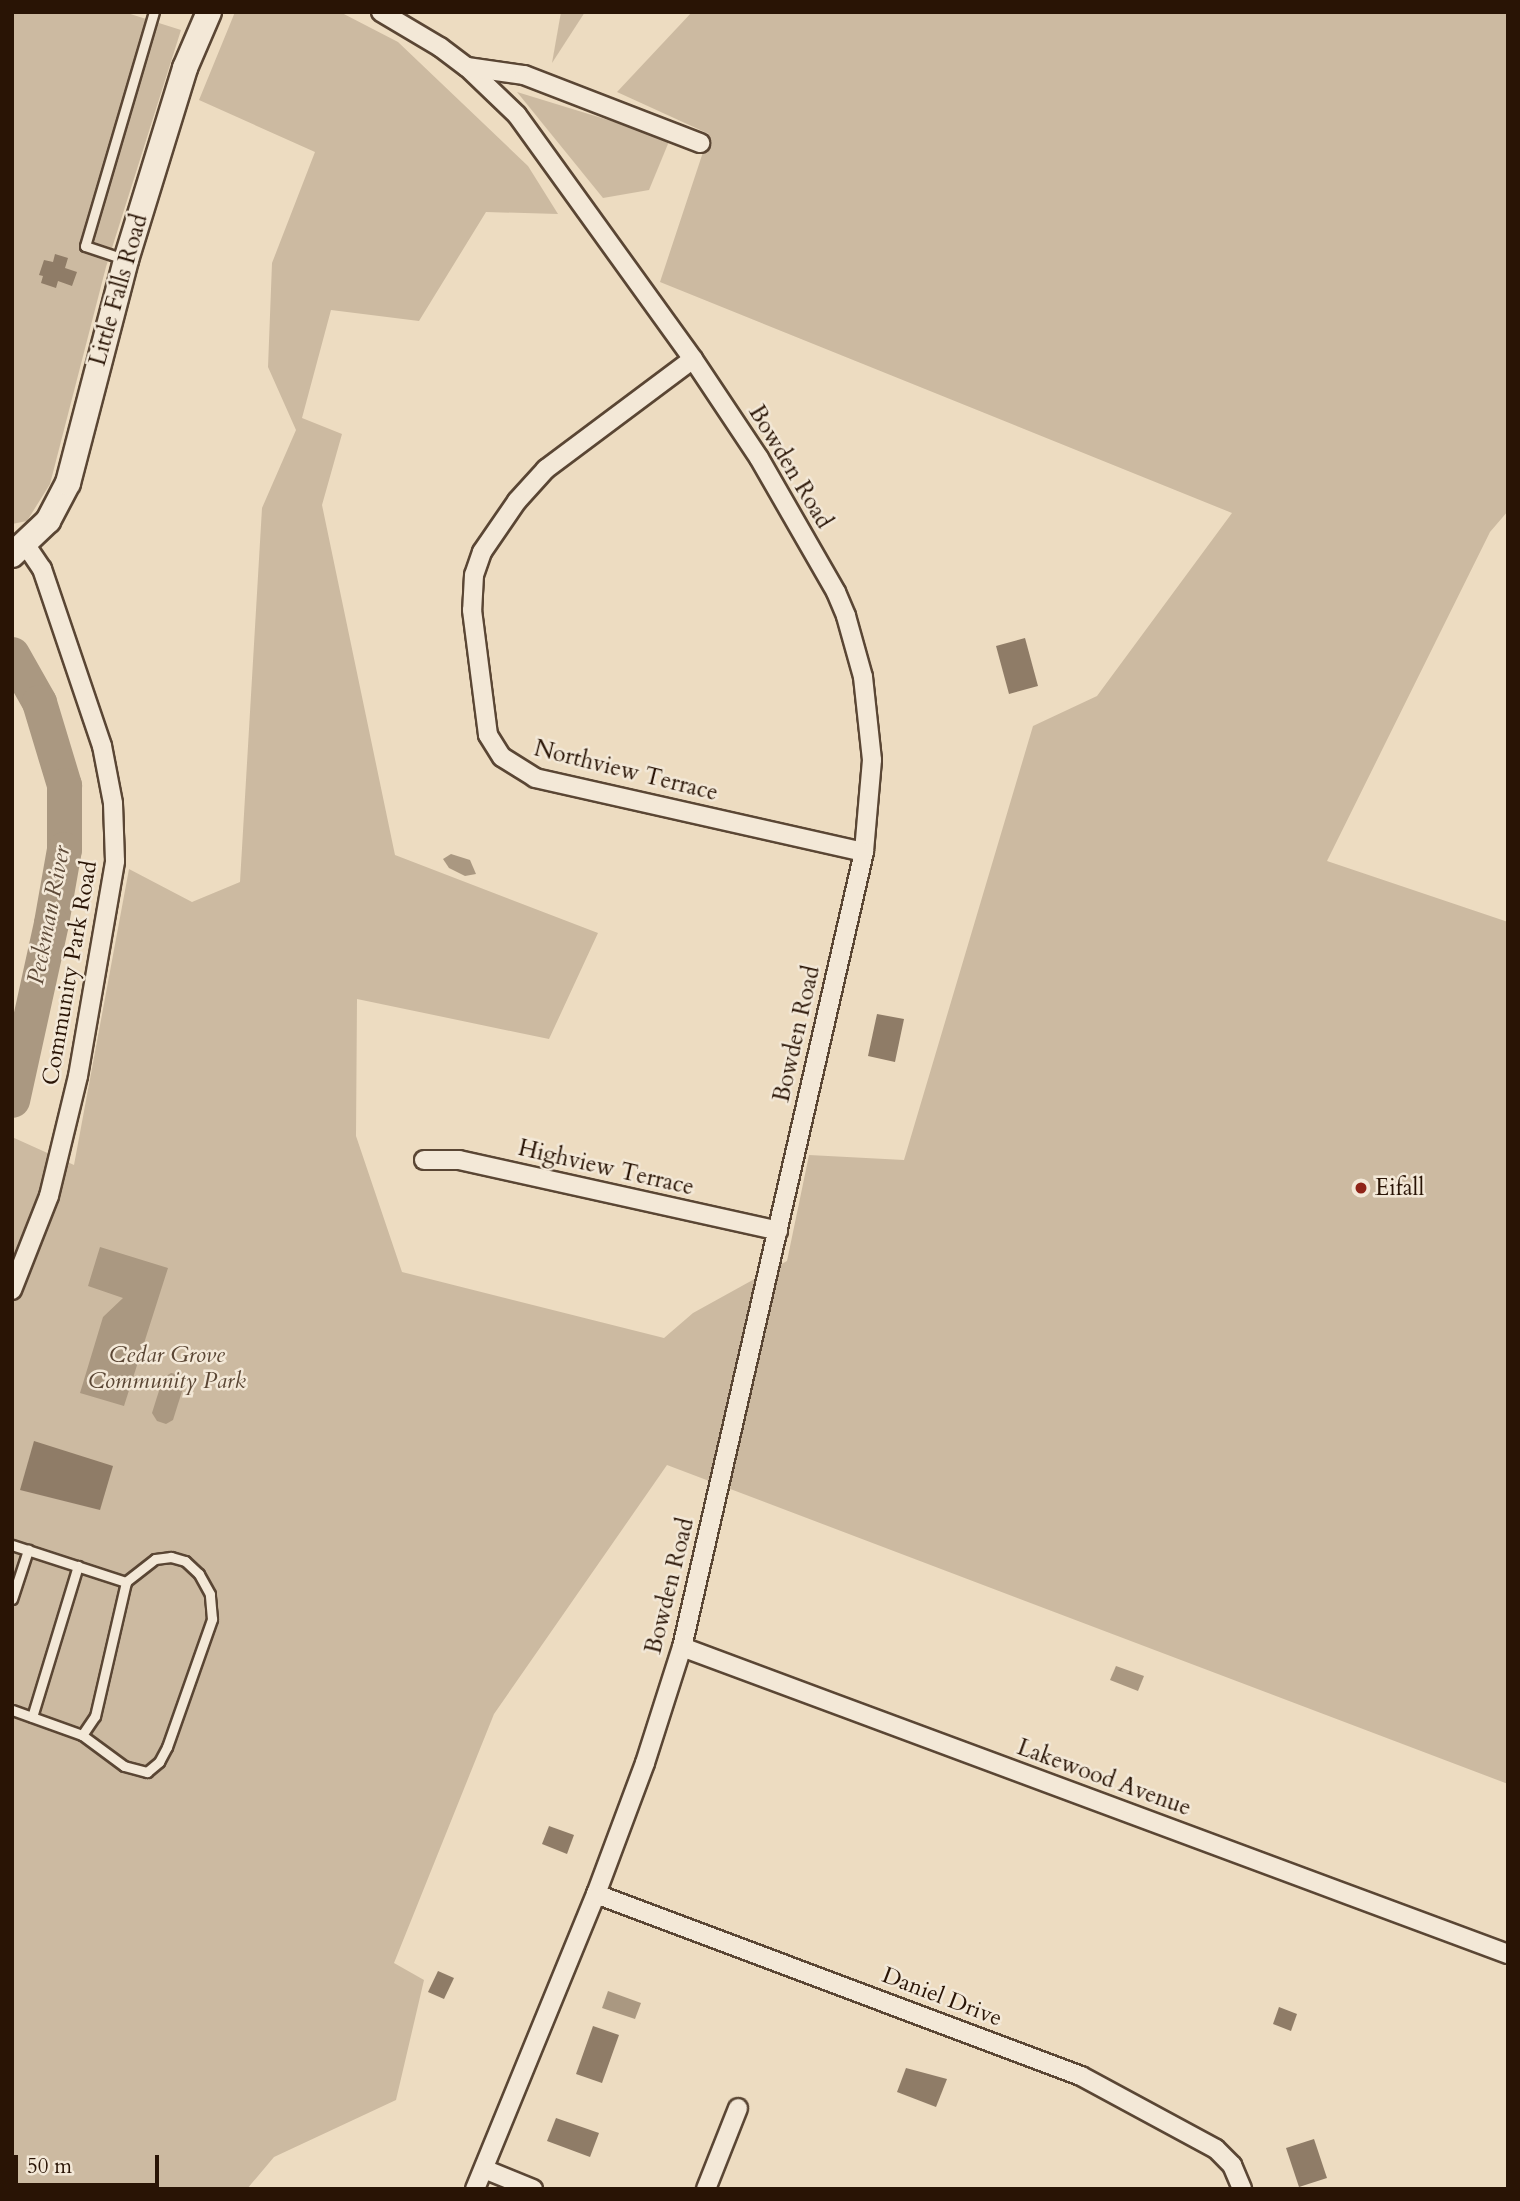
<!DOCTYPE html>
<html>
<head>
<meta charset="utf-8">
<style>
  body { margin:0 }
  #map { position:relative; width:1520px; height:2201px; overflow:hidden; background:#eddcc1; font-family:Cardo,serif }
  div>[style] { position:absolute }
  .green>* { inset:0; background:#ccbaa1 }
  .water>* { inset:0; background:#aa9881 }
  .river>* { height:35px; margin:-17.5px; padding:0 17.5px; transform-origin:17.5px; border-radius:17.5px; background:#aa9881 }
  .building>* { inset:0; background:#8f7c67 }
  .roads { filter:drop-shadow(2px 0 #5a4634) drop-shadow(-2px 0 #5a4634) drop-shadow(0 2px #5a4634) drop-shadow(0 -2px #5a4634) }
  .lane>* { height:9px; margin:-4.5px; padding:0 4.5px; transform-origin:4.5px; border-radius:4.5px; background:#f3e8d7 }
  .street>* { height:18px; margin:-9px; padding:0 9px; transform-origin:9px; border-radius:9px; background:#f3e8d7 }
  .secondary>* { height:24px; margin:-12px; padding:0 12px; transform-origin:12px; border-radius:12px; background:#f3e8d7 }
  .dots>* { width:19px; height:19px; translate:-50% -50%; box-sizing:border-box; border:4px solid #f3e8d7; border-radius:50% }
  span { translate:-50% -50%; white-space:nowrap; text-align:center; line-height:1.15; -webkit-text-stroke:5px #f3e8d7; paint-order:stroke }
  .street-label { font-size:23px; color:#291405 }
  .poi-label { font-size:23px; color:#291405 }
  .left { translate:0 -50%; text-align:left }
  .park-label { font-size:23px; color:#5a4634; font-style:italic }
  .water-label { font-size:24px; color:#5d4937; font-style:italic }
  .frame { position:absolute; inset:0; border:14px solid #291405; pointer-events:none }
  .scale { position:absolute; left:14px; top:2155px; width:145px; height:32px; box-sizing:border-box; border:4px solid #291405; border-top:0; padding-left:9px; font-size:21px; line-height:24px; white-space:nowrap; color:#291405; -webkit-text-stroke:5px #f3e8d7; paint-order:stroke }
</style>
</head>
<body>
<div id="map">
  <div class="green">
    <i style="clip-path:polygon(12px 12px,124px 12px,181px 30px,106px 267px,50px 484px,27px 521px,12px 524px)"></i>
    <i style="clip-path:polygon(235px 12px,340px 12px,398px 42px,528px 166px,558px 214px,486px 212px,419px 321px,331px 310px,302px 418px,342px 434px,322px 505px,395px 855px,598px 933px,549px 1039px,357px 999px,356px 1136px,402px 1272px,664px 1338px,693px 1313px,787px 1261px,809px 1155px,904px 1160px,1033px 726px,1097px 696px,1232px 513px,660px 282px,709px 134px,617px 92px,692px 12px,1508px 12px,1508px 511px,1490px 532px,1327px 861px,1508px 922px,1508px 1784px,667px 1465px,494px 1714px,394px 1963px,424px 1980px,396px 2100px,274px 2157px,247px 2189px,12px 2189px,12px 1137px,74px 1165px,129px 869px,192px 902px,240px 882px,262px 508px,296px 430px,268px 367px,272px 263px,315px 152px,199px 100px)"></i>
    <i style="clip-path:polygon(561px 12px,585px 12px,552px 63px)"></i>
    <i style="clip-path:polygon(517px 92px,670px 139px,649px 190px,603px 198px)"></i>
  </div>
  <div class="water">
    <i style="clip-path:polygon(451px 854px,470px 860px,476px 874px,465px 876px,449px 868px,443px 859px)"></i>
    <i style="clip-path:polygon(100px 1247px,168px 1268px,124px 1406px,80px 1393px,103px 1317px,123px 1298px,88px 1286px)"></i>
    <i style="clip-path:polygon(171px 1373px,181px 1375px,184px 1385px,173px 1420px,166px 1424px,157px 1421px,152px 1413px,163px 1378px)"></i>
    <i style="clip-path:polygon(1116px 1666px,1144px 1676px,1138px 1691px,1110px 1680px)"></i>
    <i style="clip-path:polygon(608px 1991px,641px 2003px,635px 2019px,602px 2008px)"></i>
  </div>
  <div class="river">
    <i style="left:12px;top:654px;width:55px;rotate:60.6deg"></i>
    <i style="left:39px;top:702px;width:87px;rotate:73.2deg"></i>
    <i style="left:64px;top:785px;width:64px;rotate:90deg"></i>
    <i style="left:64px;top:849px;width:75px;rotate:100deg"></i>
    <i style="left:51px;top:923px;width:181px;rotate:102.4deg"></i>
  </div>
  <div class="building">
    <i style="clip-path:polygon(55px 254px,68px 258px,65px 268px,77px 272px,72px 286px,58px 281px,56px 288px,41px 283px,43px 276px,39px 275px,44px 260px,53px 262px)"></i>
    <i style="clip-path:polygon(1025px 638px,1038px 686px,1009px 694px,996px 646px)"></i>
    <i style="clip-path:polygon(877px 1014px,904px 1019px,895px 1062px,868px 1056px)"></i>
    <i style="clip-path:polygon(34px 1441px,113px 1466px,100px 1510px,20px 1490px)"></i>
    <i style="clip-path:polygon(549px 1826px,574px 1835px,567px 1854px,542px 1844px)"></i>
    <i style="clip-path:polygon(438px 1971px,454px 1978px,444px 1999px,428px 1992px)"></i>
    <i style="clip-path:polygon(1279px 2007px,1297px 2014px,1291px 2031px,1273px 2024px)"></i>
    <i style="clip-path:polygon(593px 2026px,619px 2035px,602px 2083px,576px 2074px)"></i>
    <i style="clip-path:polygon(906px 2068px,947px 2079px,936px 2107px,897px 2092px)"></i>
    <i style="clip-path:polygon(556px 2118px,599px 2133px,590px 2157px,547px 2141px)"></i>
    <i style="clip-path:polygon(1314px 2139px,1327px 2178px,1299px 2187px,1286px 2148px)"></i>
  </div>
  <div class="roads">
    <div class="lane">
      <i style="left:124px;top:259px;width:41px;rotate:-161.6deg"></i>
      <i style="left:85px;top:246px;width:244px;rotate:-73.6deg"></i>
      <i style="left:12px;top:1545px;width:120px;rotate:18deg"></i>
      <i style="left:126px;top:1582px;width:138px;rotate:103deg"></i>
      <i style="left:95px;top:1716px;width:23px;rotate:124deg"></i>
      <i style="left:82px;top:1735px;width:74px;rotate:-160.3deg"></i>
      <i style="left:12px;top:1599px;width:52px;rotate:-71.9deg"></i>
      <i style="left:32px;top:1717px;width:158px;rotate:-73.1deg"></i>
      <i style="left:82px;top:1735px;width:52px;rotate:36.4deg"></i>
      <i style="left:124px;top:1766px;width:24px;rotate:15deg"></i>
      <i style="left:147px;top:1772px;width:16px;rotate:-40deg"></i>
      <i style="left:159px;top:1762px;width:17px;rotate:-62deg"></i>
      <i style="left:167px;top:1747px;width:136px;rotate:-70.6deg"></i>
      <i style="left:212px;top:1619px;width:25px;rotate:-95deg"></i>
      <i style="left:210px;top:1594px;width:23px;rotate:-119deg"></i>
      <i style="left:199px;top:1574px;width:19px;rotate:-137deg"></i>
      <i style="left:185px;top:1561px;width:15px;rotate:-164deg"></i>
      <i style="left:171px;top:1557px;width:16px;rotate:173deg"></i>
      <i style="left:155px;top:1559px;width:37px;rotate:142deg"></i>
    </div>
    <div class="street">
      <i style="left:381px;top:12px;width:69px;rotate:30.7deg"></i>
      <i style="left:440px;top:47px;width:34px;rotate:37deg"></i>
      <i style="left:467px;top:67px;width:69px;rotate:43.8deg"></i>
      <i style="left:517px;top:115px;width:301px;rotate:54.2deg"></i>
      <i style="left:693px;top:359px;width:119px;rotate:56.3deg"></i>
      <i style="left:759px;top:458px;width:155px;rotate:60.1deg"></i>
      <i style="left:836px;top:592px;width:26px;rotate:67deg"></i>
      <i style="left:846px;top:616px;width:63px;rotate:74.4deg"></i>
      <i style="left:863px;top:677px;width:83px;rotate:83.8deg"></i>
      <i style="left:872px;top:760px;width:92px;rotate:95deg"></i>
      <i style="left:864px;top:852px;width:816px;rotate:102.89deg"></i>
      <i style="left:682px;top:1647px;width:122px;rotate:107.7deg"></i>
      <i style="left:645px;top:1763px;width:140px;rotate:110.5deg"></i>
      <i style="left:596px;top:1894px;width:319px;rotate:112.3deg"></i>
      <i style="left:467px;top:67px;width:58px;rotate:8deg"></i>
      <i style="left:524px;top:75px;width:189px;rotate:21.1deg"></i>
      <i style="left:693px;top:359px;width:184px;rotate:143.2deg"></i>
      <i style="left:546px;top:469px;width:43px;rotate:132.2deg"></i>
      <i style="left:517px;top:501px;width:62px;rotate:124.5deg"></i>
      <i style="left:482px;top:552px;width:24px;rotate:109deg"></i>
      <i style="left:474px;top:575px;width:35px;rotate:93deg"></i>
      <i style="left:472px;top:610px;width:126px;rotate:82.7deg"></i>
      <i style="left:488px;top:735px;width:26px;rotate:58deg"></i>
      <i style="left:502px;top:757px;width:39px;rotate:32deg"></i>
      <i style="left:535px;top:778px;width:337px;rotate:12.7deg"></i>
      <i style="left:424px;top:1160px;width:35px"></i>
      <i style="left:459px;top:1160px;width:327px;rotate:12.5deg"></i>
      <i style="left:12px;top:1290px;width:101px;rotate:-68.5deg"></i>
      <i style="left:49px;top:1196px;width:123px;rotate:-76.4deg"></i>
      <i style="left:78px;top:1076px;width:218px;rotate:-80.2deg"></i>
      <i style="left:115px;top:861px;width:58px;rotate:-92deg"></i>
      <i style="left:113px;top:803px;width:58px;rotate:-100.9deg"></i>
      <i style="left:102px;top:746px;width:187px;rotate:-108.7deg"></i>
      <i style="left:42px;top:569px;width:29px;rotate:-124deg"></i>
      <i style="left:682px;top:1647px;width:881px;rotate:20.39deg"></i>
      <i style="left:596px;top:1894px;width:518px;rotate:20.57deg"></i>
      <i style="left:1081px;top:2076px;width:153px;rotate:28.4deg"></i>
      <i style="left:1216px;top:2149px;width:23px;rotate:45deg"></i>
      <i style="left:1232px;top:2165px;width:26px;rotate:67deg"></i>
      <i style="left:484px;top:2169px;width:53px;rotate:22.2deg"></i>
      <i style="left:706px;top:2189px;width:87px;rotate:-68.4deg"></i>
    </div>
    <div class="secondary">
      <i style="left:12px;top:555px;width:50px;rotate:-43.4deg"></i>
      <i style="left:48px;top:521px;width:43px;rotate:-62.2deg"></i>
      <i style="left:68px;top:483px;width:230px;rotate:-75.4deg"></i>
      <i style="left:126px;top:260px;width:201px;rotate:-72.9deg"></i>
      <i style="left:185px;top:68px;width:61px;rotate:-66.8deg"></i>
    </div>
  </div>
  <div class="dots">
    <i style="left:1361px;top:1188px;background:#8f2418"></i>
  </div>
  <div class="street-label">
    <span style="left:119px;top:290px;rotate:-74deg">Little Falls Road</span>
    <span style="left:790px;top:467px;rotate:59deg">Bowden Road</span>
    <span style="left:626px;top:771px;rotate:14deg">Northview Terrace</span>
    <span style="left:70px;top:973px;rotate:-80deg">Community Park Road</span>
    <span style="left:797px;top:1034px;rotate:-77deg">Bowden Road</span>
    <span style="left:606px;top:1168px;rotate:13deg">Highview Terrace</span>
    <span style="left:670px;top:1586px;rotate:-76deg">Bowden Road</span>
    <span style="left:1104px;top:1778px;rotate:20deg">Lakewood Avenue</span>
    <span style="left:942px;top:1997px;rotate:21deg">Daniel Drive</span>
  </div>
  <div class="poi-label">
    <span class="left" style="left:1375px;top:1188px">Eifall</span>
  </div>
  <div class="park-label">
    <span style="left:167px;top:1368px">Cedar Grove<br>Community Park</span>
  </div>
  <div class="water-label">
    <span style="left:49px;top:915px;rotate:-79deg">Peckman River</span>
  </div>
  <div class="frame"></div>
  <div class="scale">50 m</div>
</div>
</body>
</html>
